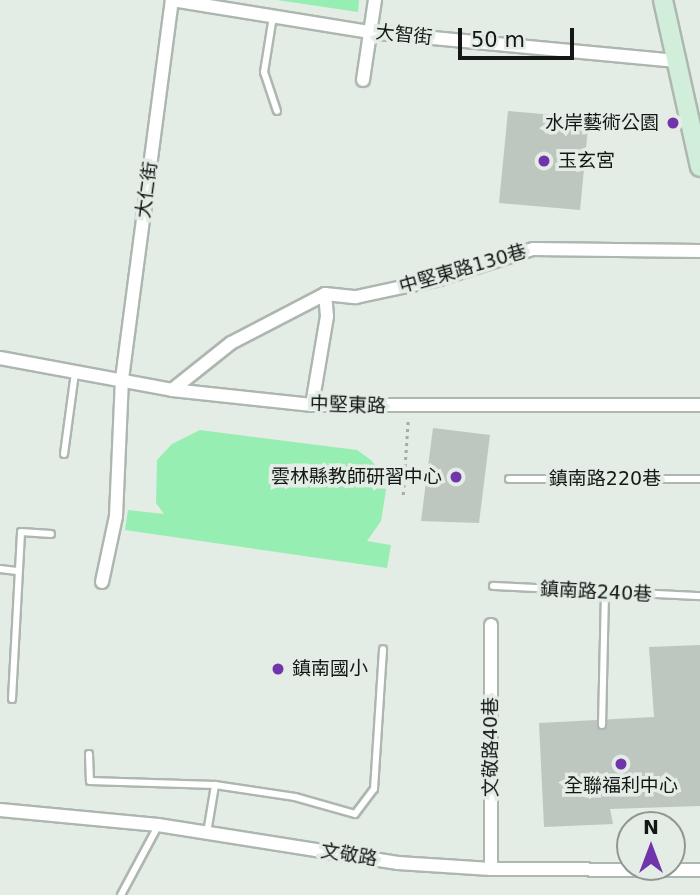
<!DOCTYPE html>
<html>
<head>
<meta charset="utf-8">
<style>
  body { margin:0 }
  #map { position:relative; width:700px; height:895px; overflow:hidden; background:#e3ece5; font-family:"DejaVu Sans","Noto Sans TC",sans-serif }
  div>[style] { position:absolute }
  .green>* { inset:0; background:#97eeb2 }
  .building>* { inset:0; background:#bdc6bf }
  .path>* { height:2.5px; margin-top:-1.25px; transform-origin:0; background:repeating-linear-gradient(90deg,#a5aca7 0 3.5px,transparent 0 7px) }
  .roads { filter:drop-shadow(2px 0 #aeb6b0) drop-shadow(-2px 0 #aeb6b0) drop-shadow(0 2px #aeb6b0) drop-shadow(0 -2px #aeb6b0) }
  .lane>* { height:6px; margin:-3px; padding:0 3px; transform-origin:3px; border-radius:3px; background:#fff }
  .street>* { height:12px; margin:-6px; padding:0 6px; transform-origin:6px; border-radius:6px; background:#fff }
  .secondary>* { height:18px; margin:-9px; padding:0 9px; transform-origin:9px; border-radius:9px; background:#d1eedb }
  .dots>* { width:19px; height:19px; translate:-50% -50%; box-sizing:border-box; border:4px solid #e3ece5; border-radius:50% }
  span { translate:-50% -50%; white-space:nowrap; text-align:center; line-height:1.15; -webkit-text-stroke:7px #e3ece5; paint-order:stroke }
  .street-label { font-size:19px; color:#141715 }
  .poi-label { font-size:19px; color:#141715 }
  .right { translate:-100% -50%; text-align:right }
  .left { translate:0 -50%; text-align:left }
  .north { position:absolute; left:616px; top:811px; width:70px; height:70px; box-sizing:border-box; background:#e3ece5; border:2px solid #909792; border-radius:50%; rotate:0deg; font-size:19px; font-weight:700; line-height:28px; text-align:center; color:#141715 }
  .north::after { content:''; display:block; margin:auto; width:24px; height:32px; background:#7135ab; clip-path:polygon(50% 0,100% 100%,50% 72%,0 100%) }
  .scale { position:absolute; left:458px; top:28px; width:116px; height:32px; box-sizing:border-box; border:4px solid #141715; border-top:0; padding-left:9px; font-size:21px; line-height:24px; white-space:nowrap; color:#141715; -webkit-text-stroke:5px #e3ece5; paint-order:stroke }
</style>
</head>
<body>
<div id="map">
  <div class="green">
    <i style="clip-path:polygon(277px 0,359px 0,358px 12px)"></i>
    <i style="clip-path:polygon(200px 430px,357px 450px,371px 460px,383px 475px,386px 490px,381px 521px,367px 541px,391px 545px,387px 568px,125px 530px,128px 510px,164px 514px,156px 503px,157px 460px,172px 444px)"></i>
  </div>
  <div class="building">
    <i style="clip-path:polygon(508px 111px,589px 118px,580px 210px,499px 203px)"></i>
    <i style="clip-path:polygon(433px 428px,490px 435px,479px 523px,421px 521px)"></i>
    <i style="clip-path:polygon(700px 645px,700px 806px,610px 809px,613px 824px,544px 827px,539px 723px,654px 717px,649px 647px)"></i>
  </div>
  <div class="path">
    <i style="left:403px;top:495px;width:75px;rotate:-86.2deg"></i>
  </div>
  <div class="roads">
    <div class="lane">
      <i style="left:273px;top:16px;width:57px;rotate:99.1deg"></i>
      <i style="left:264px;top:72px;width:41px;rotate:71.6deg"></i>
      <i style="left:64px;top:454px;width:82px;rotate:-82.3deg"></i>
      <i style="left:509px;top:479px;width:191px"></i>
      <i style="left:0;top:569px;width:17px;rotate:7deg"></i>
      <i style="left:493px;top:586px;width:207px;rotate:2.8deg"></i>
      <i style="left:12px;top:699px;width:167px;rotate:-86.9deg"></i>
      <i style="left:21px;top:532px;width:30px;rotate:4deg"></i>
      <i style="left:602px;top:725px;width:130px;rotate:-88.7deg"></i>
      <i style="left:89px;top:754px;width:27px;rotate:88deg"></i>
      <i style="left:90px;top:781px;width:125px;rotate:1.8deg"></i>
      <i style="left:215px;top:785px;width:81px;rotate:8.5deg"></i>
      <i style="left:295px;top:797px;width:62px;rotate:15.8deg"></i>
      <i style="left:355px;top:814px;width:31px;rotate:-53deg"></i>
      <i style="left:374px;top:789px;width:140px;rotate:-86.3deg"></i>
      <i style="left:207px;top:833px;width:49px;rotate:-80.5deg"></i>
      <i style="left:121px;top:895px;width:78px;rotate:-61.8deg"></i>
    </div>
    <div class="street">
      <i style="left:172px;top:0;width:201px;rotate:9.2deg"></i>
      <i style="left:370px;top:32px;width:310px;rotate:5.4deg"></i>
      <i style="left:363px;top:80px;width:81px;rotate:-81.5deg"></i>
      <i style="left:0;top:358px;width:175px;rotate:10.5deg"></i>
      <i style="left:172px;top:390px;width:141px;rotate:6.1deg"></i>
      <i style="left:312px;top:405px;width:388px"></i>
      <i style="left:172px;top:390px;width:75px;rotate:-38.5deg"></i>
      <i style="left:231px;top:343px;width:106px;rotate:-27.5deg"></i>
      <i style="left:325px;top:294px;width:31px;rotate:6deg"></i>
      <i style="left:356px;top:297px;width:85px;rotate:-12.2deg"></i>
      <i style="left:439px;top:279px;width:99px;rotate:-17.7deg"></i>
      <i style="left:533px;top:249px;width:167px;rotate:0.7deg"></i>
      <i style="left:312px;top:405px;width:90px;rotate:-80.4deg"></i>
      <i style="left:327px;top:316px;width:22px;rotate:-95deg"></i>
      <i style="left:102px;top:582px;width:67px;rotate:-78deg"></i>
      <i style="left:116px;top:516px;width:137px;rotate:-87.5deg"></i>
      <i style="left:122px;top:379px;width:382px;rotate:-82.5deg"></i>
      <i style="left:0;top:810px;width:159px;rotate:5.4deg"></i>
      <i style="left:158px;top:825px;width:243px;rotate:9deg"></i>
      <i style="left:398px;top:863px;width:93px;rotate:3.7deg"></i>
      <i style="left:491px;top:869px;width:209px;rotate:0.3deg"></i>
      <i style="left:491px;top:869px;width:244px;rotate:-90deg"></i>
    </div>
    <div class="secondary">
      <i style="left:663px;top:0;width:171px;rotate:77.5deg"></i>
    </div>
  </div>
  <div class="dots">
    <i style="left:673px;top:123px;background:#7135ab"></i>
    <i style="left:544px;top:161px;background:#7135ab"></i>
    <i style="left:456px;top:477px;background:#7135ab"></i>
    <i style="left:278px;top:669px;background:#7135ab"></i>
    <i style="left:621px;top:764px;background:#7135ab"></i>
  </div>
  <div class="street-label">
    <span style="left:404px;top:35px;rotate:6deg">大智街</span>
    <span style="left:147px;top:190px;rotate:-82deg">大仁街</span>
    <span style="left:463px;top:269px;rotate:-16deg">中堅東路130巷</span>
    <span style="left:348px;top:405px;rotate:2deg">中堅東路</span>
    <span style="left:605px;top:479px">鎮南路220巷</span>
    <span style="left:596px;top:592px;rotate:3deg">鎮南路240巷</span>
    <span style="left:491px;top:747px;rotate:-90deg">文敬路40巷</span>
    <span style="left:349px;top:855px;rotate:9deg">文敬路</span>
  </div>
  <div class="poi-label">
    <span class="right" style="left:659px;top:123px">水岸藝術公園</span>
    <span class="left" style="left:558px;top:161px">玉玄宮</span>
    <span class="right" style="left:442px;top:477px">雲林縣教師研習中心</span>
    <span class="left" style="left:292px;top:669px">鎮南國小</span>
    <span style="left:621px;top:786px">全聯福利中心</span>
  </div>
  <div class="north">N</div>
  <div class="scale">50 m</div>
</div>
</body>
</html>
